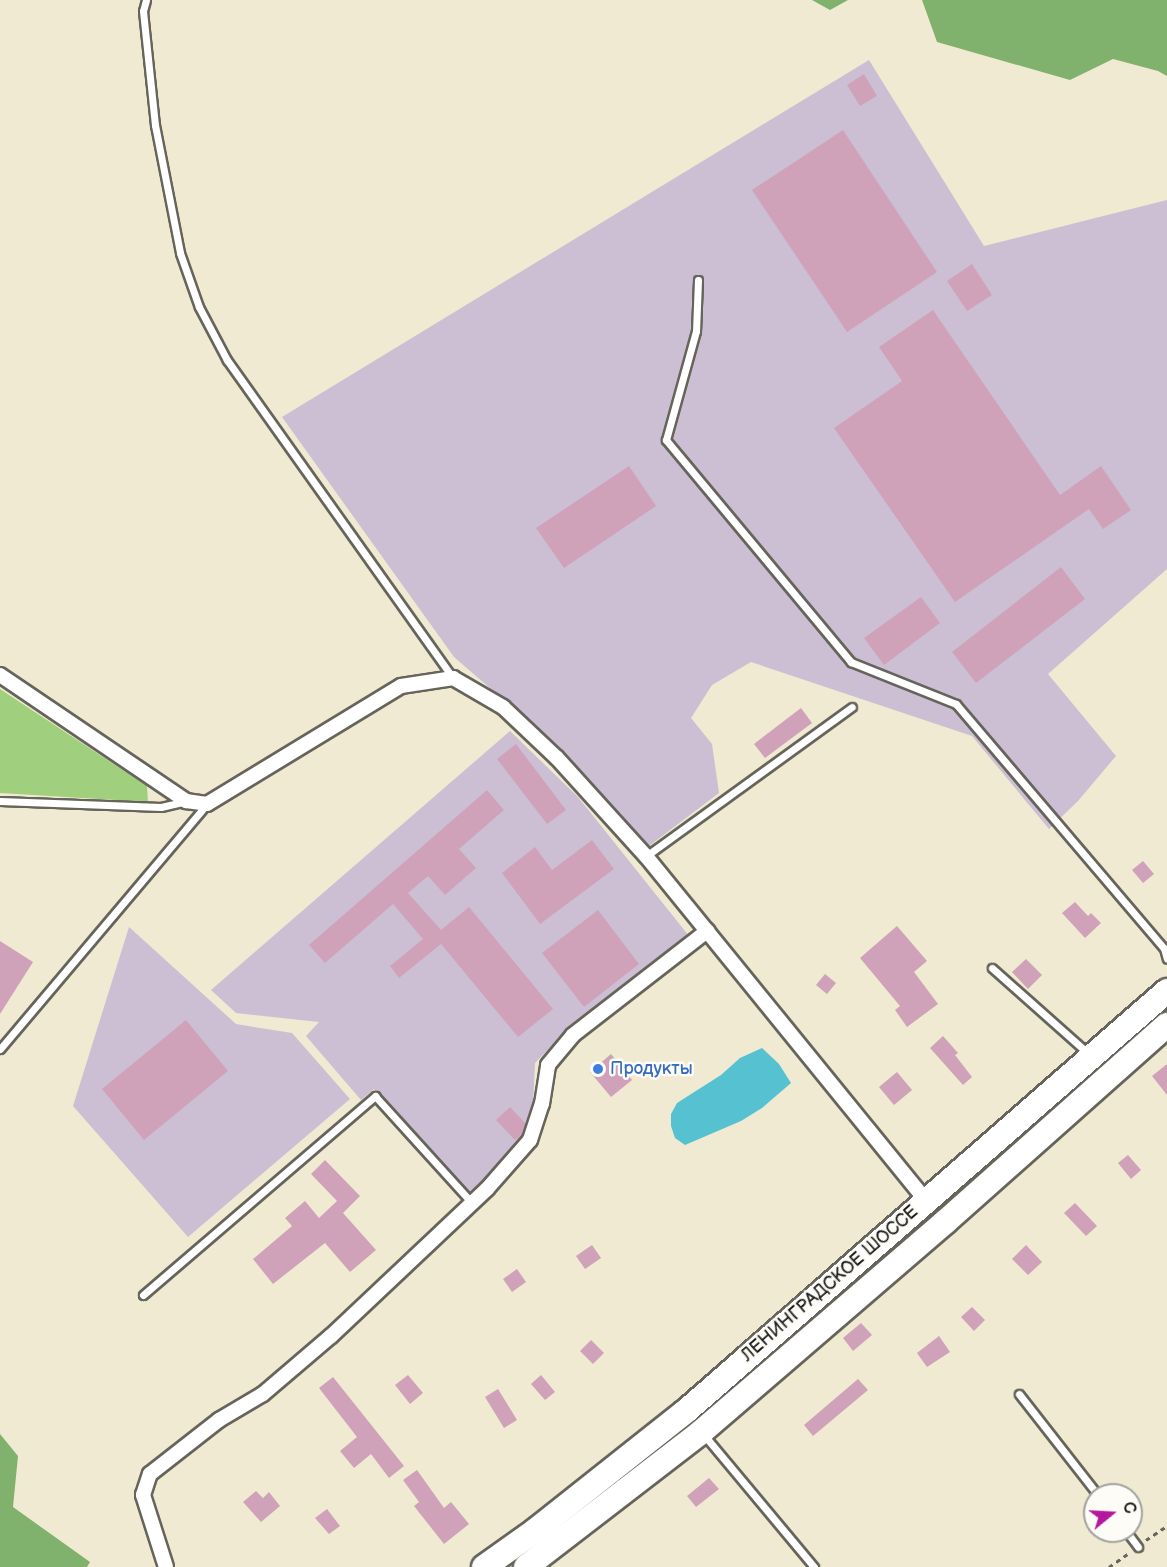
<!DOCTYPE html>
<html>
<head>
<meta charset="utf-8">
<style>
  body { margin:0 }
  #map { position:relative; width:1167px; height:1567px; overflow:hidden; background:#efead1; font-family:"Balsamiq Sans",sans-serif }
  div>[style] { position:absolute }
  .industrial>* { inset:0; background:#ccbfd4 }
  .green>* { inset:0; background:#a0d07e }
  .forest>* { inset:0; background:#80b26d }
  .water>* { inset:0; background:#56c1d0 }
  .building>* { inset:0; background:#cfa2ba }
  .path>* { height:3px; margin-top:-1.5px; transform-origin:0; background:repeating-linear-gradient(90deg,#66645b 0 4.5px,transparent 0 9px) }
  .roads { filter:drop-shadow(2px 0 #66645b) drop-shadow(-2px 0 #66645b) drop-shadow(0 2px #66645b) drop-shadow(0 -2px #66645b) }
  .lane>* { height:7px; margin:-3.5px; padding:0 3.5px; transform-origin:3.5px; border-radius:3.5px; background:#fff }
  .street>* { height:14px; margin:-7px; padding:0 7px; transform-origin:7px; border-radius:7px; background:#fff }
  .highway>* { height:24px; margin:-12px; padding:0 12px; transform-origin:12px; border-radius:12px; background:#fff }
  .dots>* { width:16px; height:16px; translate:-50% -50%; box-sizing:border-box; border:3px solid #fdfcf7; border-radius:50% }
  span { translate:-50% -50%; white-space:nowrap; text-align:center; line-height:1.15; -webkit-text-stroke:5px #fdfcf7; paint-order:stroke }
  .shop-label { font-size:18px; color:#366cbe }
  .left { translate:0 -50%; text-align:left }
  .street-label { font-size:18px; color:#1c1c1c }
  .north { position:absolute; left:1083px; top:1483px; width:60px; height:60px; box-sizing:border-box; background:#fdfcf7; border:2px solid #a3a29f; border-radius:50%; rotate:72deg; font-size:16px; font-weight:700; line-height:24px; text-align:center; color:#1c1c1c }
  .north::after { content:''; display:block; margin:auto; width:21px; height:27px; background:#b5179e; clip-path:polygon(50% 0,100% 100%,50% 72%,0 100%) }
</style>
</head>
<body>
<div id="map">
  <div class="industrial">
    <i style="clip-path:polygon(869px 60px,984px 246px,1167px 200px,1167px 569px,1048px 674px,1116px 756px,1078px 801px,1049px 829px,972px 736px,751px 662px,712px 685px,691px 718px,712px 744px,719px 793px,649px 846px,567px 755px,454px 657px,282px 417px)"></i>
    <i style="clip-path:polygon(510px 731px,578px 797px,689px 936px,572px 1025px,535px 1063px,532px 1125px,502px 1165px,466px 1194px,374px 1089px,361px 1100px,306px 1036px,319px 1022px,236px 1013px,211px 990px)"></i>
    <i style="clip-path:polygon(129px 927px,236px 1024px,292px 1033px,350px 1099px,188px 1237px,73px 1106px)"></i>
  </div>
  <div class="green">
    <i style="clip-path:polygon(0 689px,147px 786px,148px 802px,0 793px)"></i>
  </div>
  <div class="forest">
    <i style="clip-path:polygon(812px 0,848px 0,830px 10px)"></i>
    <i style="clip-path:polygon(922px 0,1167px 0,1167px 76px,1158px 71px,1113px 59px,1070px 80px,937px 42px)"></i>
    <i style="clip-path:polygon(0 1434px,18px 1456px,13px 1507px,90px 1562px,87px 1567px,0 1567px)"></i>
  </div>
  <div class="water">
    <i style="clip-path:polygon(762px 1048px,779px 1064px,791px 1083px,762px 1108px,741px 1121px,685px 1145px,675px 1138px,671px 1126px,671px 1114px,677px 1103px,721px 1075px,740px 1058px)"></i>
  </div>
  <div class="building">
    <i style="clip-path:polygon(864px 74px,877px 96px,860px 106px,847px 85px)"></i>
    <i style="clip-path:polygon(843px 130px,937px 272px,847px 332px,752px 190px)"></i>
    <i style="clip-path:polygon(972px 264px,992px 295px,967px 311px,947px 281px)"></i>
    <i style="clip-path:polygon(933px 310px,1060px 495px,1101px 466px,1131px 510px,1103px 529px,1089px 509px,955px 602px,834px 428px,902px 381px,879px 347px)"></i>
    <i style="clip-path:polygon(629px 466px,656px 506px,564px 568px,536px 528px)"></i>
    <i style="clip-path:polygon(1061px 567px,1085px 599px,976px 683px,952px 652px)"></i>
    <i style="clip-path:polygon(921px 597px,940px 623px,884px 665px,864px 638px)"></i>
    <i style="clip-path:polygon(801px 708px,812px 723px,765px 758px,754px 744px)"></i>
    <i style="clip-path:polygon(516px 744px,566px 810px,547px 824px,497px 759px)"></i>
    <i style="clip-path:polygon(487px 790px,504px 810px,459px 849px,476px 868px,445px 895px,428px 876px,408px 893px,441px 930px,469px 907px,553px 1009px,518px 1037px,441px 944px,399px 978px,390px 966px,423px 939px,393px 904px,325px 963px,309px 945px)"></i>
    <i style="clip-path:polygon(592px 840px,614px 869px,540px 924px,502px 873px,535px 847px,552px 870px)"></i>
    <i style="clip-path:polygon(1143px 861px,1154px 874px,1143px 883px,1132px 870px)"></i>
    <i style="clip-path:polygon(1075px 902px,1088px 916px,1091px 913px,1101px 923px,1085px 938px,1062px 913px)"></i>
    <i style="clip-path:polygon(598px 910px,639px 964px,584px 1007px,542px 953px)"></i>
    <i style="clip-path:polygon(897px 926px,927px 961px,914px 972px,938px 1004px,907px 1027px,895px 1010px,900px 1006px,860px 958px)"></i>
    <i style="clip-path:polygon(0 941px,33px 962px,0 1014px)"></i>
    <i style="clip-path:polygon(1026px 959px,1042px 975px,1028px 989px,1012px 972px)"></i>
    <i style="clip-path:polygon(825px 974px,836px 983px,827px 994px,816px 985px)"></i>
    <i style="clip-path:polygon(186px 1020px,228px 1071px,144px 1140px,102px 1089px)"></i>
    <i style="clip-path:polygon(943px 1036px,958px 1053px,955px 1055px,972px 1077px,963px 1085px,930px 1048px)"></i>
    <i style="clip-path:polygon(611px 1054px,632px 1080px,611px 1097px,590px 1072px)"></i>
    <i style="clip-path:polygon(1167px 1064px,1167px 1095px,1152px 1076px)"></i>
    <i style="clip-path:polygon(897px 1072px,912px 1090px,894px 1105px,879px 1087px)"></i>
    <i style="clip-path:polygon(510px 1107px,526px 1124px,523px 1134px,515px 1140px,496px 1120px)"></i>
    <i style="clip-path:polygon(1128px 1155px,1141px 1170px,1131px 1179px,1118px 1163px)"></i>
    <i style="clip-path:polygon(325px 1160px,360px 1196px,343px 1213px,376px 1250px,350px 1272px,325px 1243px,273px 1284px,253px 1259px,292px 1226px,285px 1218px,305px 1201px,319px 1218px,337px 1201px,311px 1174px)"></i>
    <i style="clip-path:polygon(1075px 1203px,1097px 1226px,1086px 1236px,1064px 1213px)"></i>
    <i style="clip-path:polygon(592px 1245px,601px 1258px,585px 1269px,576px 1256px)"></i>
    <i style="clip-path:polygon(1026px 1245px,1042px 1262px,1028px 1275px,1012px 1259px)"></i>
    <i style="clip-path:polygon(517px 1269px,526px 1282px,512px 1292px,503px 1279px)"></i>
    <i style="clip-path:polygon(972px 1307px,985px 1320px,974px 1331px,961px 1317px)"></i>
    <i style="clip-path:polygon(861px 1323px,872px 1335px,853px 1351px,843px 1338px)"></i>
    <i style="clip-path:polygon(939px 1336px,950px 1352px,927px 1367px,917px 1353px)"></i>
    <i style="clip-path:polygon(591px 1340px,604px 1353px,593px 1364px,580px 1351px)"></i>
    <i style="clip-path:polygon(408px 1375px,423px 1393px,410px 1404px,395px 1385px)"></i>
    <i style="clip-path:polygon(541px 1375px,555px 1392px,545px 1400px,531px 1384px)"></i>
    <i style="clip-path:polygon(333px 1377px,404px 1466px,389px 1478px,371px 1454px,354px 1468px,340px 1451px,357px 1437px,319px 1388px)"></i>
    <i style="clip-path:polygon(858px 1379px,868px 1390px,813px 1436px,804px 1425px)"></i>
    <i style="clip-path:polygon(498px 1389px,517px 1420px,504px 1428px,485px 1397px)"></i>
    <i style="clip-path:polygon(417px 1470px,444px 1508px,451px 1502px,469px 1524px,444px 1544px,414px 1506px,419px 1502px,403px 1480px)"></i>
    <i style="clip-path:polygon(709px 1478px,719px 1489px,696px 1507px,687px 1496px)"></i>
    <i style="clip-path:polygon(256px 1491px,263px 1498px,269px 1492px,280px 1506px,261px 1522px,243px 1502px)"></i>
    <i style="clip-path:polygon(327px 1509px,340px 1526px,329px 1534px,315px 1518px)"></i>
  </div>
  <div class="path">
    <i style="left:1146px;top:1540px;width:25px;rotate:-34deg"></i>
    <i style="left:1109px;top:1567px;width:24px;rotate:-35deg"></i>
  </div>
  <div class="roads">
    <div class="lane">
      <i style="left:146px;top:0;width:11px;rotate:105deg"></i>
      <i style="left:143px;top:11px;width:115px;rotate:84deg"></i>
      <i style="left:155px;top:125px;width:130px;rotate:78.9deg"></i>
      <i style="left:180px;top:253px;width:57px;rotate:70.6deg"></i>
      <i style="left:199px;top:307px;width:60px;rotate:62.2deg"></i>
      <i style="left:227px;top:360px;width:390px;rotate:54.6deg"></i>
      <i style="left:698px;top:280px;width:51px;rotate:92.2deg"></i>
      <i style="left:696px;top:331px;width:113px;rotate:105.4deg"></i>
      <i style="left:666px;top:440px;width:289px;rotate:50.2deg"></i>
      <i style="left:851px;top:662px;width:113px;rotate:21.8deg"></i>
      <i style="left:956px;top:704px;width:321px;rotate:49.6deg"></i>
      <i style="left:1164px;top:948px;width:11px;rotate:75deg"></i>
      <i style="left:0;top:801px;width:161px;rotate:2.1deg"></i>
      <i style="left:161px;top:807px;width:26px;rotate:-13deg"></i>
      <i style="left:646px;top:856px;width:254px;rotate:-35.9deg"></i>
      <i style="left:992px;top:968px;width:130px;rotate:41.6deg"></i>
      <i style="left:0;top:1049px;width:321px;rotate:-49.8deg"></i>
      <i style="left:143px;top:1295px;width:306px;rotate:-40.6deg"></i>
      <i style="left:375px;top:1096px;width:144px;rotate:47.8deg"></i>
      <i style="left:1019px;top:1394px;width:128px;rotate:52deg"></i>
      <i style="left:704px;top:1435px;width:172px;rotate:50.2deg"></i>
      <i style="left:1126px;top:1531px;width:20px;rotate:53deg"></i>
    </div>
    <div class="street">
      <i style="left:0;top:675px;width:225px;rotate:34.1deg"></i>
      <i style="left:186px;top:801px;width:21px;rotate:8deg"></i>
      <i style="left:207px;top:804px;width:227px;rotate:-31.3deg"></i>
      <i style="left:401px;top:686px;width:53px;rotate:-8.7deg"></i>
      <i style="left:453px;top:678px;width:58px;rotate:30.1deg"></i>
      <i style="left:503px;top:707px;width:74px;rotate:43.4deg"></i>
      <i style="left:557px;top:758px;width:132px;rotate:47.8deg"></i>
      <i style="left:646px;top:856px;width:444px;rotate:50.9deg"></i>
      <i style="left:166px;top:1567px;width:76px;rotate:-107.7deg"></i>
      <i style="left:143px;top:1495px;width:22px;rotate:-72deg"></i>
      <i style="left:150px;top:1474px;width:88px;rotate:-38deg"></i>
      <i style="left:219px;top:1420px;width:51px;rotate:-30.6deg"></i>
      <i style="left:263px;top:1394px;width:89px;rotate:-40.5deg"></i>
      <i style="left:331px;top:1336px;width:214px;rotate:-43.3deg"></i>
      <i style="left:487px;top:1189px;width:65px;rotate:-48.7deg"></i>
      <i style="left:530px;top:1140px;width:38px;rotate:-72deg"></i>
      <i style="left:542px;top:1104px;width:39px;rotate:-81deg"></i>
      <i style="left:548px;top:1065px;width:39px;rotate:-50deg"></i>
      <i style="left:573px;top:1035px;width:170px;rotate:-37.8deg"></i>
    </div>
    <div class="highway">
      <i style="left:484px;top:1567px;width:64px;rotate:-35.4deg"></i>
      <i style="left:536px;top:1530px;width:190px;rotate:-38.4deg"></i>
      <i style="left:685px;top:1412px;width:640px;rotate:-41.14deg"></i>
      <i style="left:526px;top:1567px;width:221px;rotate:-37.6deg"></i>
      <i style="left:701px;top:1432px;width:322px;rotate:-40.7deg"></i>
      <i style="left:945px;top:1222px;width:297px;rotate:-41.6deg"></i>
    </div>
  </div>
  <div class="dots">
    <i style="left:598px;top:1069px;background:#3f7fe0"></i>
  </div>
  <div class="shop-label">
    <span class="left" style="left:610px;top:1069px">Продукты</span>
  </div>
  <div class="street-label">
    <span style="left:830px;top:1284px;rotate:-41deg">ЛЕНИНГРАДСКОЕ ШОССЕ</span>
  </div>
  <div class="north">С</div>
</div>
</body>
</html>
